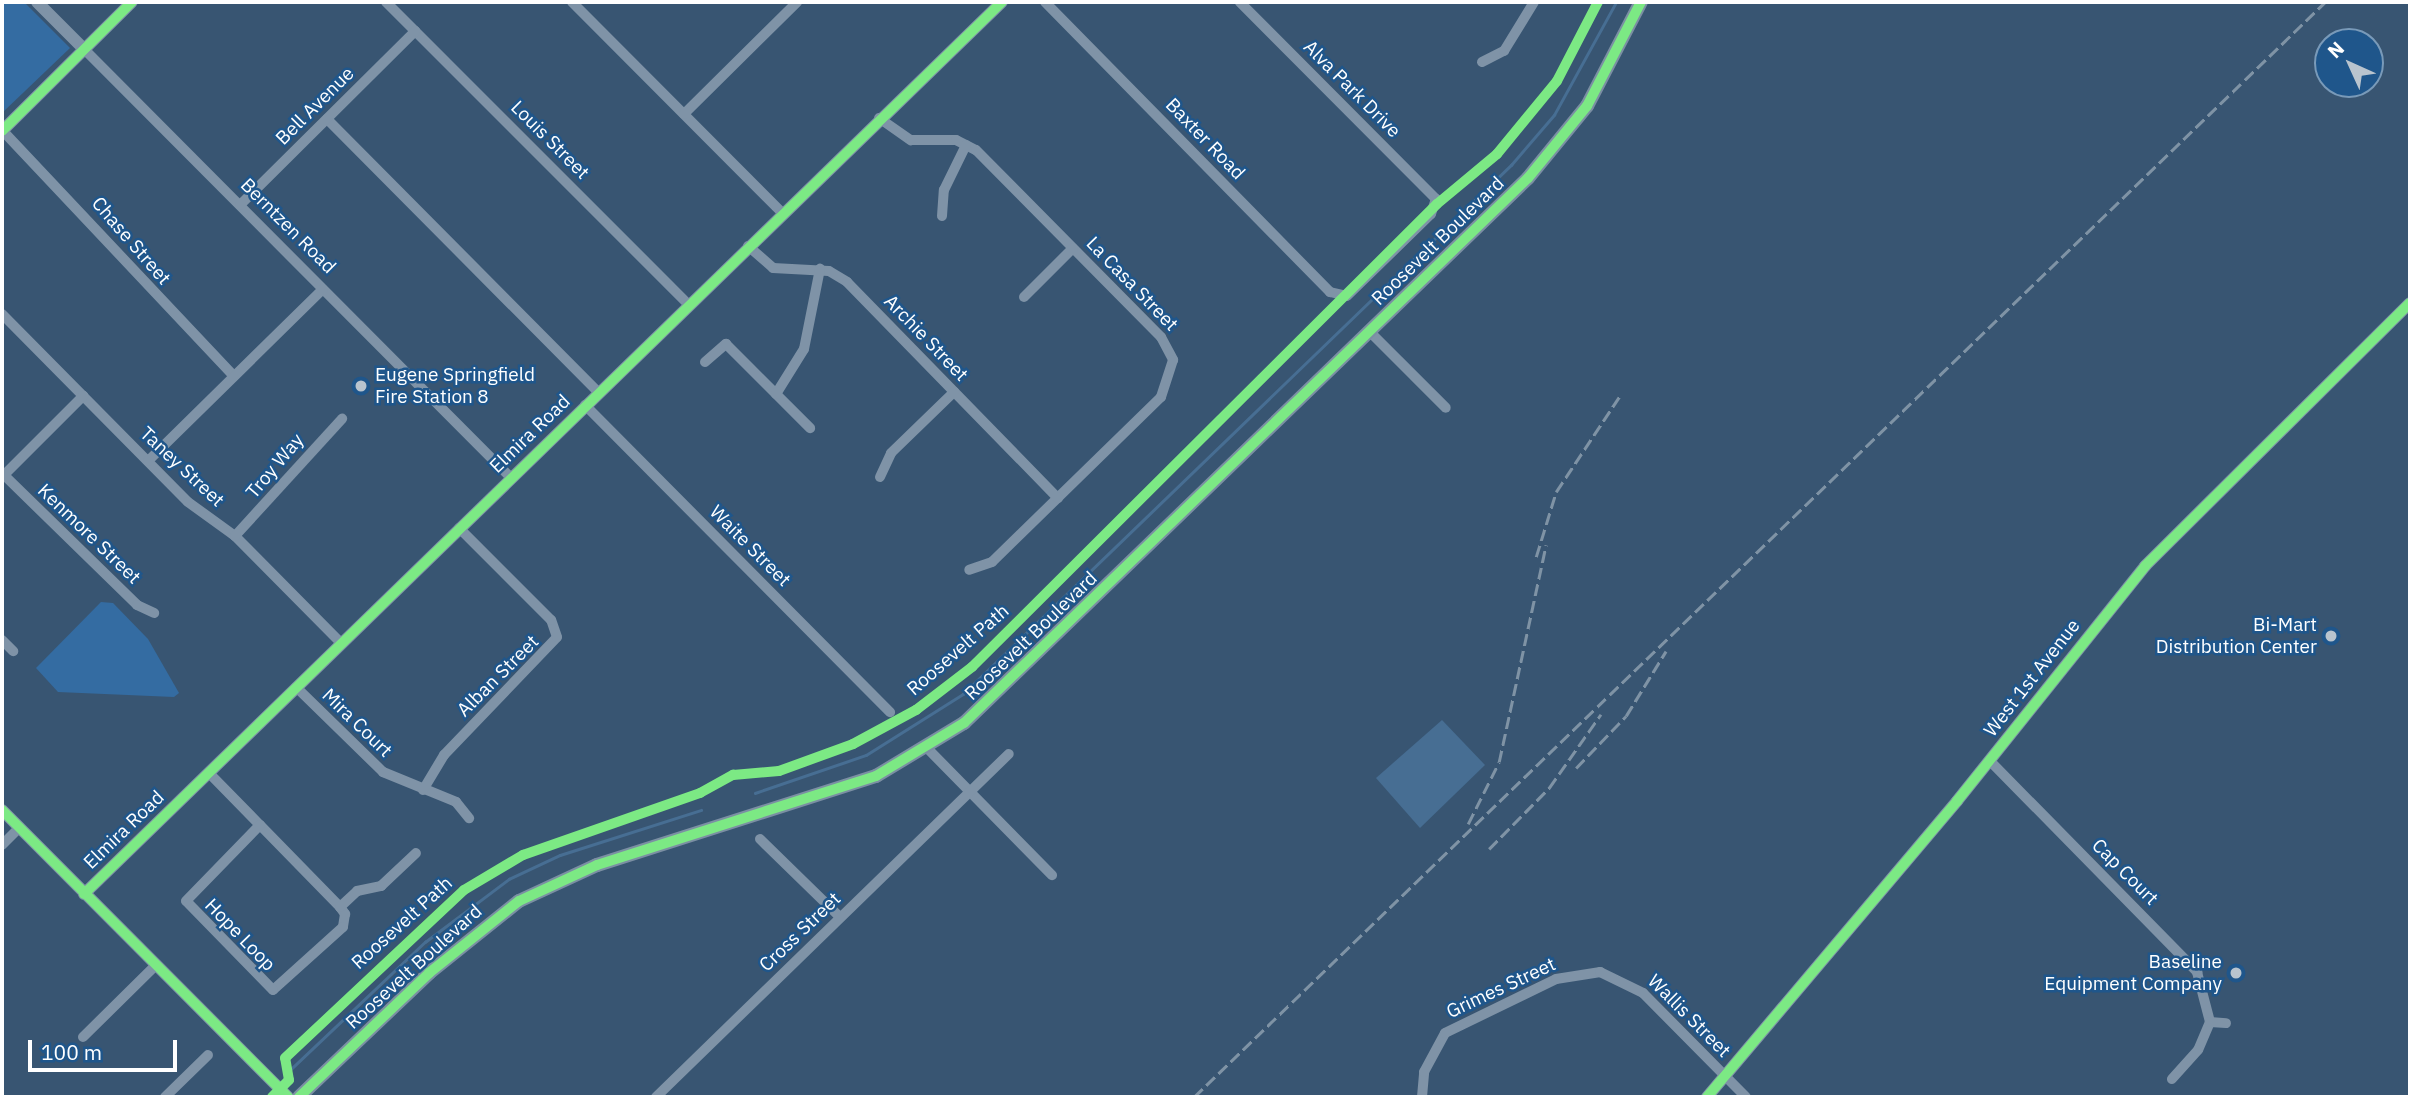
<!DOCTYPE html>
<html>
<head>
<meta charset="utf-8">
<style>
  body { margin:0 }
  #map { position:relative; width:2412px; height:1099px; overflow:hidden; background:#385572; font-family:"IBM Plex Sans",sans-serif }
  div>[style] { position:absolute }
  .green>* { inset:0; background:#346ca2 }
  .water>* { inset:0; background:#476e93 }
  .stream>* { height:2.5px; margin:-1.25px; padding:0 1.25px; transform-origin:1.25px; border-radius:1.25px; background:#476e93 }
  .minor>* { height:10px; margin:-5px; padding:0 5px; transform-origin:5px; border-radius:5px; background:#7f93a7 }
  .tertiary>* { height:12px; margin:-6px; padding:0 6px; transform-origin:6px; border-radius:6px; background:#7f93a7 }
  .secondary>* { height:14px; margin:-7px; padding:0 7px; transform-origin:7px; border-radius:7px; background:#7b8fa3 }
  .rail>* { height:2.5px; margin-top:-1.25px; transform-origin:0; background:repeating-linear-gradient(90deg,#7f93a5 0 12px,transparent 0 17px) }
  .cycleway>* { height:10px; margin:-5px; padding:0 5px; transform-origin:5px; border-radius:5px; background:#7ce984 }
  .dots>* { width:19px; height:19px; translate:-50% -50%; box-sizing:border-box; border:4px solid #1f568b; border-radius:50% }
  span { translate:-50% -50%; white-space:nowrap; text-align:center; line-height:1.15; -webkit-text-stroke:5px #1f568b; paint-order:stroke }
  .street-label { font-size:19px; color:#fff }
  .poi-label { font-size:19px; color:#fff }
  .left { translate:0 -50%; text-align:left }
  .right { translate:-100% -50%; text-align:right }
  .frame { position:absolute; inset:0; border:4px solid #fff; pointer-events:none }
  .north { position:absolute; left:2314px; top:28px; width:70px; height:70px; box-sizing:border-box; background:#1f568b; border:2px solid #799ab9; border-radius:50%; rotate:315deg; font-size:19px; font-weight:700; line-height:28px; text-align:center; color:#fff }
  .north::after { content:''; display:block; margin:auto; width:24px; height:32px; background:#b9c4ce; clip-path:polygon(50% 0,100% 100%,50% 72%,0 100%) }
  .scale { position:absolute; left:28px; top:1040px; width:149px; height:32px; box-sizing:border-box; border:4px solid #fff; border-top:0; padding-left:9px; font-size:21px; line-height:24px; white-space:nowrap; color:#fff; -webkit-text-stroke:5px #1f568b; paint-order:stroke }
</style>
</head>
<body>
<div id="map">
  <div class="green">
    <i style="clip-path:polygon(2px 2px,24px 2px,70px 48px,2px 113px)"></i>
    <i style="clip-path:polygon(101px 602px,113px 603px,148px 639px,179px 693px,174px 697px,58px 692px,36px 668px)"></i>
  </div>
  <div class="water">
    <i style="clip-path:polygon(1442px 720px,1485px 765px,1420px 828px,1376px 778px)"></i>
  </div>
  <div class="stream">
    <i style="left:755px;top:793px;width:117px;rotate:-18.9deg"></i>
    <i style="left:866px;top:755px;width:115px;rotate:-32.2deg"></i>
    <i style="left:963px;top:694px;width:762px;rotate:-43.99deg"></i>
    <i style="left:1511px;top:165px;width:66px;rotate:-49.3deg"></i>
    <i style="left:1554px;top:115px;width:129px;rotate:-61.2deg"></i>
    <i style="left:291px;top:1069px;width:185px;rotate:-43.5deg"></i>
    <i style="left:425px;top:942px;width:105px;rotate:-36.9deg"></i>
    <i style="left:509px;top:879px;width:56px;rotate:-25.2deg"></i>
    <i style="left:560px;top:855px;width:148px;rotate:-17.7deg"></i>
  </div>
  <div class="minor">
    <i style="left:386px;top:2px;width:427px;rotate:45deg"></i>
    <i style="left:572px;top:2px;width:298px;rotate:45.1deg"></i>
    <i style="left:1045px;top:2px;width:407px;rotate:45.5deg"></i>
    <i style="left:1330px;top:292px;width:17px;rotate:13deg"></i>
    <i style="left:1347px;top:296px;width:117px;rotate:-44.3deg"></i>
    <i style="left:1431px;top:214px;width:16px;rotate:-72deg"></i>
    <i style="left:1436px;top:199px;width:278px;rotate:-134.9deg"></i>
    <i style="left:84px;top:49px;width:604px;rotate:45.13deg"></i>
    <i style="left:1482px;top:62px;width:25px;rotate:-27deg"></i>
    <i style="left:1504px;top:51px;width:57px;rotate:-58.5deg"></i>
    <i style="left:684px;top:114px;width:159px;rotate:-44.7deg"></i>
    <i style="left:879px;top:118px;width:39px;rotate:35deg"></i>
    <i style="left:911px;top:140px;width:45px"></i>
    <i style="left:956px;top:140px;width:22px;rotate:27deg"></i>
    <i style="left:976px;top:150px;width:263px;rotate:45.3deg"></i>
    <i style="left:1161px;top:337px;width:26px;rotate:62deg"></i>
    <i style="left:1173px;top:360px;width:39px;rotate:108deg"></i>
    <i style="left:1161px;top:397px;width:236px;rotate:135.7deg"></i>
    <i style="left:992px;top:562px;width:24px;rotate:161deg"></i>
    <i style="left:327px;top:119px;width:385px;rotate:45.2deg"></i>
    <i style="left:2px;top:130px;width:338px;rotate:46.7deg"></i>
    <i style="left:240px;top:205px;width:247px;rotate:-44.8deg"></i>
    <i style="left:942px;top:216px;width:26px;rotate:-86deg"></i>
    <i style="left:944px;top:190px;width:50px;rotate:-63.9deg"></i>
    <i style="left:748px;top:246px;width:33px;rotate:41deg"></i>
    <i style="left:773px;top:268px;width:56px;rotate:3.1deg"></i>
    <i style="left:829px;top:271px;width:21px;rotate:31deg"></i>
    <i style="left:847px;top:282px;width:302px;rotate:45.7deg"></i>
    <i style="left:1024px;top:297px;width:69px;rotate:-45deg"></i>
    <i style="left:2px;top:314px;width:264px;rotate:45.3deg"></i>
    <i style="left:188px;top:502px;width:58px;rotate:35.9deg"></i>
    <i style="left:235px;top:536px;width:151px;rotate:45.3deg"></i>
    <i style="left:1370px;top:332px;width:107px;rotate:45deg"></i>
    <i style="left:705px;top:362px;width:28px;rotate:-41deg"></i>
    <i style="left:726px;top:344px;width:119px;rotate:45deg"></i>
    <i style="left:776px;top:394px;width:53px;rotate:-58.1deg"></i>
    <i style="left:804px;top:349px;width:82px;rotate:-78.7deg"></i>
    <i style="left:585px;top:405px;width:433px;rotate:45.2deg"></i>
    <i style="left:148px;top:461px;width:245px;rotate:-44.5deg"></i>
    <i style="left:4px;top:475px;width:186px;rotate:44.3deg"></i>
    <i style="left:137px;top:605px;width:19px;rotate:25deg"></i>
    <i style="left:2px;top:477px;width:115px;rotate:-45deg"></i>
    <i style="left:880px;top:477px;width:26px;rotate:-65deg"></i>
    <i style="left:891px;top:453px;width:88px;rotate:-44.1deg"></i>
    <i style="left:235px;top:536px;width:159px;rotate:-47.6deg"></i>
    <i style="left:2px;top:640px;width:16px;rotate:45deg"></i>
    <i style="left:296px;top:687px;width:122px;rotate:44.3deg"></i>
    <i style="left:383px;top:772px;width:79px;rotate:22.3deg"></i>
    <i style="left:456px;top:802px;width:21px;rotate:51deg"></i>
    <i style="left:928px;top:749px;width:177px;rotate:45.5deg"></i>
    <i style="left:1990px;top:761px;width:296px;rotate:45.5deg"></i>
    <i style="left:2197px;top:972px;width:52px;rotate:75.4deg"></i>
    <i style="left:2210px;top:1022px;width:30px;rotate:113deg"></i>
    <i style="left:2198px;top:1050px;width:39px;rotate:132deg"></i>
    <i style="left:209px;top:773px;width:73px;rotate:45.6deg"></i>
    <i style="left:260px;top:825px;width:115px;rotate:45.7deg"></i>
    <i style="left:340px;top:907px;width:9px;rotate:54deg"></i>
    <i style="left:345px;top:914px;width:13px;rotate:99deg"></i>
    <i style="left:343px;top:927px;width:94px;rotate:138deg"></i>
    <i style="left:273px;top:990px;width:124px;rotate:-134.3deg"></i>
    <i style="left:186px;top:901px;width:106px;rotate:-45.8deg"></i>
    <i style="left:423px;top:790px;width:41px;rotate:-59deg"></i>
    <i style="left:444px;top:755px;width:163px;rotate:-46.2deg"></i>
    <i style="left:557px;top:637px;width:18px;rotate:-109deg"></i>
    <i style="left:551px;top:620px;width:130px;rotate:-135deg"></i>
    <i style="left:760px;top:839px;width:112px;rotate:44.3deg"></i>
    <i style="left:2px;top:845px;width:24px;rotate:-45deg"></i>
    <i style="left:340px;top:907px;width:23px;rotate:-43deg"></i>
    <i style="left:357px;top:891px;width:25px;rotate:-12deg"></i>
    <i style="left:381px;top:886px;width:48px;rotate:-43.3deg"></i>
    <i style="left:2210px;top:1022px;width:16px;rotate:4deg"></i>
    <i style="left:83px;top:1037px;width:103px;rotate:-44.6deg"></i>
    <i style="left:165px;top:1097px;width:60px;rotate:-44.3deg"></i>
    <i style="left:656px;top:1097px;width:492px;rotate:-44.2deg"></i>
    <i style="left:1422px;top:1097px;width:25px;rotate:-85deg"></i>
    <i style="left:1424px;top:1072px;width:44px;rotate:-61.7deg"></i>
    <i style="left:1445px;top:1033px;width:123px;rotate:-25.9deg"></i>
    <i style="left:1556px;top:979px;width:45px;rotate:-9deg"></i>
    <i style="left:1600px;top:972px;width:48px;rotate:26deg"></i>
    <i style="left:1643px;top:993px;width:146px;rotate:45.3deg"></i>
  </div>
  <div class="tertiary">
    <i style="left:37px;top:2px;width:66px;rotate:45deg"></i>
    <i style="left:2px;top:131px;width:183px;rotate:-44.8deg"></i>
    <i style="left:2px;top:810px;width:405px;rotate:45.1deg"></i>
    <i style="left:84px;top:894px;width:1280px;rotate:-44.18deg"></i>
    <i style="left:1707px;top:1097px;width:387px;rotate:-49.8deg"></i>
    <i style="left:1957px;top:801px;width:301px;rotate:-51.3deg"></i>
    <i style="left:2145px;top:566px;width:373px;rotate:-44.8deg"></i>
  </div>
  <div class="secondary">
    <i style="left:299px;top:1097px;width:180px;rotate:-43.6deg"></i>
    <i style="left:429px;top:973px;width:115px;rotate:-38.7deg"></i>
    <i style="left:519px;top:901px;width:86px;rotate:-24.8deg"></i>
    <i style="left:597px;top:865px;width:293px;rotate:-17.7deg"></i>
    <i style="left:876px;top:776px;width:103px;rotate:-31.1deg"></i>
    <i style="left:964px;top:723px;width:784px;rotate:-44.02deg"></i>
    <i style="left:1528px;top:178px;width:93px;rotate:-50.7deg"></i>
    <i style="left:1587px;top:106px;width:117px;rotate:-62.6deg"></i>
  </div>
  <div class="rail">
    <i style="left:1536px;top:557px;width:68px;rotate:-72.9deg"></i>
    <i style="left:1556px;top:492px;width:114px;rotate:-56.4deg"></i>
    <i style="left:1576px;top:768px;width:72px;rotate:-46.1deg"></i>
    <i style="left:1626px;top:716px;width:76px;rotate:-58.4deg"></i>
    <i style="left:1468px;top:824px;width:69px;rotate:-63.4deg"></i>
    <i style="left:1499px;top:762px;width:222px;rotate:-77.8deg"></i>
    <i style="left:1489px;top:849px;width:86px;rotate:-45.5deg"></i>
    <i style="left:1549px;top:788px;width:90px;rotate:-54.9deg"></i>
    <i style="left:1194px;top:1097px;width:1574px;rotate:-44.07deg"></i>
  </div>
  <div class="cycleway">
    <i style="left:2px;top:131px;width:183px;rotate:-44.8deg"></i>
    <i style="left:2px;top:810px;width:405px;rotate:45.1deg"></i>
    <i style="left:84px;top:894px;width:1280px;rotate:-44.18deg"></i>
    <i style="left:272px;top:1097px;width:24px;rotate:-45deg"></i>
    <i style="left:289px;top:1080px;width:22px;rotate:-100deg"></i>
    <i style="left:285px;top:1058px;width:245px;rotate:-43.2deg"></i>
    <i style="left:464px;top:890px;width:69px;rotate:-30.7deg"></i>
    <i style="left:523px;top:855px;width:188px;rotate:-19.3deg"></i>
    <i style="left:700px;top:793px;width:38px;rotate:-29deg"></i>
    <i style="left:733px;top:775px;width:46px;rotate:-5deg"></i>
    <i style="left:779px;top:771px;width:79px;rotate:-20deg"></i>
    <i style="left:853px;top:744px;width:72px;rotate:-28.4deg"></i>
    <i style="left:916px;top:710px;width:71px;rotate:-37.5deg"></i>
    <i style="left:972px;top:667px;width:656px;rotate:-44.88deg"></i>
    <i style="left:1437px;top:204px;width:78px;rotate:-39.8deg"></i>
    <i style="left:1497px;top:154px;width:94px;rotate:-50.6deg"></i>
    <i style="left:1557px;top:81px;width:89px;rotate:-62.6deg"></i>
    <i style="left:299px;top:1097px;width:180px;rotate:-43.6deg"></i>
    <i style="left:429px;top:973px;width:115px;rotate:-38.7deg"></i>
    <i style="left:519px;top:901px;width:86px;rotate:-24.8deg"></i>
    <i style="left:597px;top:865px;width:293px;rotate:-17.7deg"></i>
    <i style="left:876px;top:776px;width:103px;rotate:-31.1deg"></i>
    <i style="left:964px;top:723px;width:784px;rotate:-44.02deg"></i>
    <i style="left:1528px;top:178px;width:93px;rotate:-50.7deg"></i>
    <i style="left:1587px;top:106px;width:117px;rotate:-62.6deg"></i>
    <i style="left:1707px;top:1097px;width:387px;rotate:-49.8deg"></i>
    <i style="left:1957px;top:801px;width:301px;rotate:-51.3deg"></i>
    <i style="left:2145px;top:566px;width:373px;rotate:-44.8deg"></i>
  </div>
  <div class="dots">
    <i style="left:361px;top:386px;background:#b9c4ce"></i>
    <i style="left:2331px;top:636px;background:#b9c4ce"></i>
    <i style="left:2236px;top:973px;background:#b9c4ce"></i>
  </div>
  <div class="street-label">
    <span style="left:1352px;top:89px;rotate:45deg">Alva Park Drive</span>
    <span style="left:315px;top:106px;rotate:-45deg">Bell Avenue</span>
    <span style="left:1205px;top:139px;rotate:46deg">Baxter Road</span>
    <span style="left:550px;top:140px;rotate:45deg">Louis Street</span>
    <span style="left:288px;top:226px;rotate:45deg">Berntzen Road</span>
    <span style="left:131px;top:241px;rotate:49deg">Chase Street</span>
    <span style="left:1438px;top:241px;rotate:-44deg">Roosevelt Boulevard</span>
    <span style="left:1132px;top:284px;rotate:46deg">La Casa Street</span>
    <span style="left:926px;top:338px;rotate:46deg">Archie Street</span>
    <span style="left:530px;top:434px;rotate:-44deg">Elmira Road</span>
    <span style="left:275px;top:466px;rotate:-50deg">Troy Way</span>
    <span style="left:182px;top:467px;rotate:43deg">Taney Street</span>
    <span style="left:89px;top:534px;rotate:44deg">Kenmore Street</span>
    <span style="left:750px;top:546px;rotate:45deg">Waite Street</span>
    <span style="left:1031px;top:636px;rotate:-44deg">Roosevelt Boulevard</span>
    <span style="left:958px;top:650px;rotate:-41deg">Roosevelt Path</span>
    <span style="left:498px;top:676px;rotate:-45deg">Alban Street</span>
    <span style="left:2032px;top:678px;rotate:-52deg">West 1st Avenue</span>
    <span style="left:357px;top:723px;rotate:44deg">Mira Court</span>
    <span style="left:124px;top:830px;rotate:-44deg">Elmira Road</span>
    <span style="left:2125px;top:872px;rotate:45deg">Cap Court</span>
    <span style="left:402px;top:923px;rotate:-42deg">Roosevelt Path</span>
    <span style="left:800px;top:932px;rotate:-44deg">Cross Street</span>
    <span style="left:240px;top:935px;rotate:46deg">Hope Loop</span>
    <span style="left:414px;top:967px;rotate:-42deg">Roosevelt Boulevard</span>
    <span style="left:1501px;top:988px;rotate:-25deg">Grimes Street</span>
    <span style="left:1689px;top:1016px;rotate:45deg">Wallis Street</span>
  </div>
  <div class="poi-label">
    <span class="left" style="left:375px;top:386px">Eugene Springfield<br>Fire Station 8</span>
    <span class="right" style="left:2317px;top:636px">Bi-Mart<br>Distribution Center</span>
    <span class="right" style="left:2222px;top:973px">Baseline<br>Equipment Company</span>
  </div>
  <div class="frame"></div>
  <div class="north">N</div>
  <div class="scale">100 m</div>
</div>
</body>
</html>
